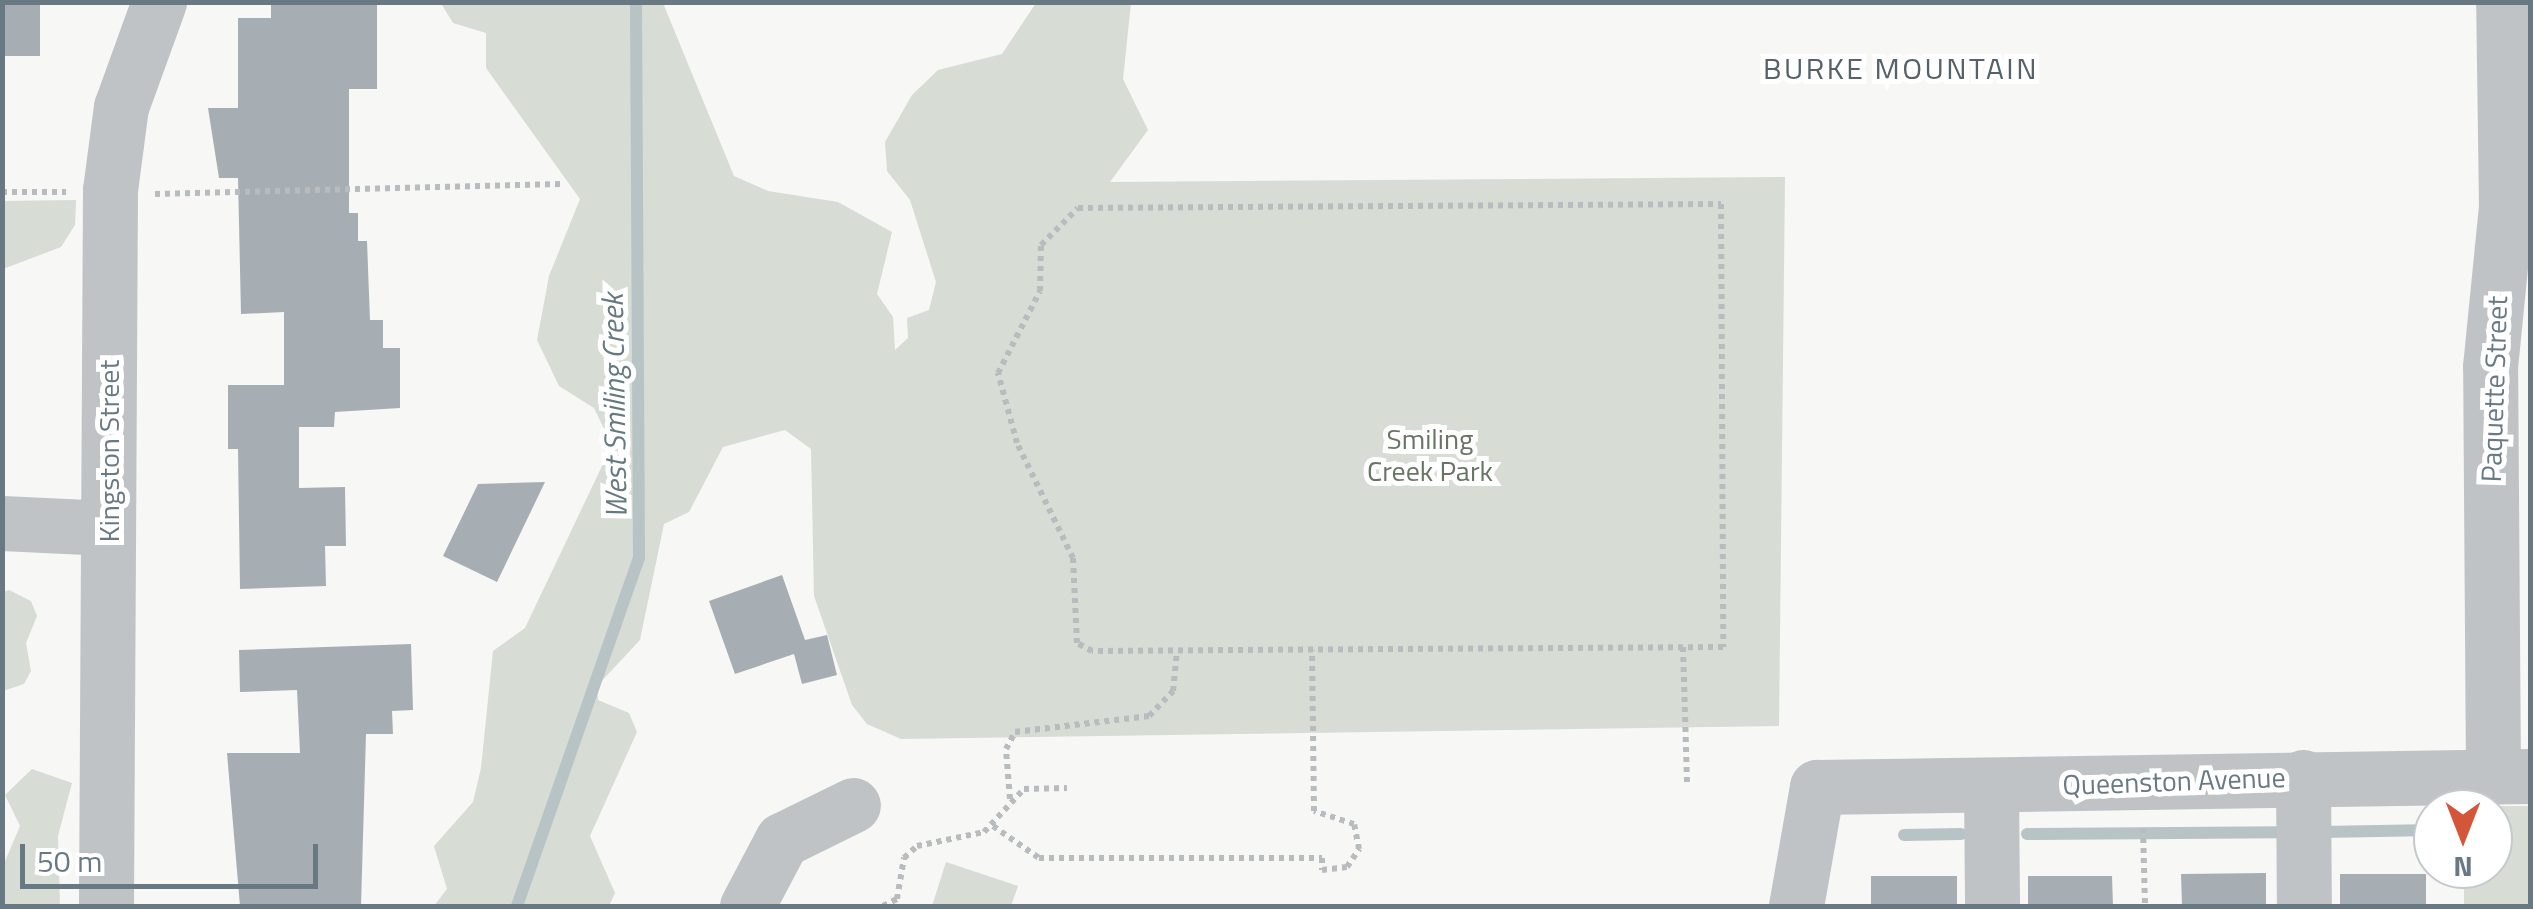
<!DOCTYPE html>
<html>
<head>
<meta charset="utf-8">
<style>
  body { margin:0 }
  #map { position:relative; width:2533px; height:909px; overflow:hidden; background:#f7f7f5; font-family:"Titillium Web",sans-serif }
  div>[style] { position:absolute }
  .green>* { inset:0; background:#d7dcd4 }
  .stream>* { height:12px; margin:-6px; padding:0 6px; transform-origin:6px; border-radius:6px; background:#b8c3c6 }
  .building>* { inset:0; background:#a7aeb3 }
  .path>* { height:6px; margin-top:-3px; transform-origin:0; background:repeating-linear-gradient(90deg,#b9bcbe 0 5px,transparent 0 10px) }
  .minor>* { height:55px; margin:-27.5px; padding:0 27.5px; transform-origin:27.5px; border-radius:27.5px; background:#bfc3c6 }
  span { translate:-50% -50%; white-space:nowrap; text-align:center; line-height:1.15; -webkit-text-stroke:10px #fff; paint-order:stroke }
  .street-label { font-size:28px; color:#697983 }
  .park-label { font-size:28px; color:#677664 }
  .neighbourhood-label { font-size:30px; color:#566269; letter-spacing:2.5px }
  .water-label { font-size:30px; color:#65797f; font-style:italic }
  .frame { position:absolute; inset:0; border:5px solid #697983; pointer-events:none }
  .north { position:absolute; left:2413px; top:789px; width:100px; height:100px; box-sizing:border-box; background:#fff; border:2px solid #c3c9cd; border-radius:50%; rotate:180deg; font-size:28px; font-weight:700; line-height:40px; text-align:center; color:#697983 }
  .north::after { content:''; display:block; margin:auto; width:35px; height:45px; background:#d35639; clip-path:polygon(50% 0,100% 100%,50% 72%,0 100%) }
  .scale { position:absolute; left:20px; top:844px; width:298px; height:45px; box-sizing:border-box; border:5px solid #697983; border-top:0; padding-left:12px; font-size:30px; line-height:35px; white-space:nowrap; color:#697983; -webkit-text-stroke:8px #fff; paint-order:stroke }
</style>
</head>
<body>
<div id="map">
  <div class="green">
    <i style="clip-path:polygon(663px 3px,734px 176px,768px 191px,838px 202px,892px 232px,877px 294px,893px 317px,895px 350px,908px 338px,907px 318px,929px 310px,936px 282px,910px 200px,887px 171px,885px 142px,912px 95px,938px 70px,1002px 54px,1036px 3px,1131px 3px,1123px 79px,1148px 130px,1110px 182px,1785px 177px,1779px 726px,901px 739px,867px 724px,852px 705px,814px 596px,811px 449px,785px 430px,723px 447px,689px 512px,664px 524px,640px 640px,597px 686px,598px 700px,629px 713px,637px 732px,590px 836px,615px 893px,609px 906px,434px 906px,447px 889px,434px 846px,473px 802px,481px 768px,493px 651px,525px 628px,612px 445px,594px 408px,559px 386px,537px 340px,549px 276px,580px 199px,486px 68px,486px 33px,453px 23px,442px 5px)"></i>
    <i style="clip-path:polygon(76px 200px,75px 225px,61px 247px,3px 269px,3px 201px)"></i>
    <i style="clip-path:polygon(9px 590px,31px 601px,37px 616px,26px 643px,31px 671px,24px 684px,3px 691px,3px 592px)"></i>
    <i style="clip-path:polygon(32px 769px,72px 783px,58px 836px,60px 906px,3px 906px,3px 866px,20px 826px,5px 795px)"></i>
    <i style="clip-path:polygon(2488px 806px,2530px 806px,2530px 906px,2464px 906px,2464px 869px,2493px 869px)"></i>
    <i style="clip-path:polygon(946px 862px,1018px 886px,1011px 906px,932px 906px)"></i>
  </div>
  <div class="stream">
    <i style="left:2322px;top:832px;width:111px;rotate:-1deg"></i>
    <i style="left:2027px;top:834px;width:255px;rotate:-0.4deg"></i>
    <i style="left:1904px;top:835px;width:57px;rotate:-1deg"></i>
    <i style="left:517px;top:906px;width:369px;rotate:-70.7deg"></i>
    <i style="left:639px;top:558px;width:556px;rotate:-90.31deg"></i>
  </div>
  <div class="building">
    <i style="clip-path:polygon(2px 2px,40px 2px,40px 56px,2px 56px)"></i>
    <i style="clip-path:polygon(271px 2px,377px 2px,377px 89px,349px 89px,349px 213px,358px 213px,358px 241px,367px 241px,370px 320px,383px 320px,383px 348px,400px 348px,400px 408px,335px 412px,334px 427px,299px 427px,299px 488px,345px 487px,346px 546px,325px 546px,326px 586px,240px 589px,238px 449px,228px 449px,228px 385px,284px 385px,284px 312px,241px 314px,238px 178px,219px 178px,208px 108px,238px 108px,238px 18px,271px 18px)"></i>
    <i style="clip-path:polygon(545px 482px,497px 582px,443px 556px,478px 484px)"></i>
    <i style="clip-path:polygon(782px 575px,805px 640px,827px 635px,837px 675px,802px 684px,794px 654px,735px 674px,709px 601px)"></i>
    <i style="clip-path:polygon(411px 644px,413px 710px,392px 711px,393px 734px,366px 734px,361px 906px,240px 906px,227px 753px,300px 753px,297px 690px,240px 692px,239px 650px)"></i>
    <i style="clip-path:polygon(2266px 873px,2266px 906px,2182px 906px,2181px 874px)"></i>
    <i style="clip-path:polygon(2340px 874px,2426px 874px,2426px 906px,2340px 906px)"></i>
    <i style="clip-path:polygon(1871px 876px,1957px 876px,1957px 906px,1871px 906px)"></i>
    <i style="clip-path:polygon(2028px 876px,2112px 876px,2113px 906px,2028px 906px)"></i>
  </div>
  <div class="path">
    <i style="left:2px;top:192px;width:64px"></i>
    <i style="left:155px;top:194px;width:406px;rotate:-1.4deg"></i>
    <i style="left:1721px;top:204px;width:443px;rotate:89.7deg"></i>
    <i style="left:1723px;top:647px;width:631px;rotate:179.64deg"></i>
    <i style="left:1092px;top:651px;width:17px;rotate:-152deg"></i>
    <i style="left:1077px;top:643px;width:85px;rotate:-92.7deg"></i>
    <i style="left:1073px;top:558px;width:128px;rotate:-116deg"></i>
    <i style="left:1017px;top:443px;width:73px;rotate:-105.2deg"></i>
    <i style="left:998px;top:373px;width:92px;rotate:-62.9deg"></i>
    <i style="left:1040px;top:291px;width:46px;rotate:-88.8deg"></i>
    <i style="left:1041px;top:245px;width:52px;rotate:-45deg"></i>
    <i style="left:1078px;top:208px;width:643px;rotate:-0.36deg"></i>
    <i style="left:1683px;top:647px;width:136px;rotate:88.3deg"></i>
    <i style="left:1010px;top:799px;width:50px;rotate:-94.6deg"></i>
    <i style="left:1006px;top:749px;width:19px;rotate:-62deg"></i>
    <i style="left:1015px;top:732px;width:135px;rotate:-6.8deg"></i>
    <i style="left:1149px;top:716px;width:35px;rotate:-46deg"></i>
    <i style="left:1173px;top:691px;width:40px;rotate:-84.3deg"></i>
    <i style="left:993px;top:826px;width:56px;rotate:34.8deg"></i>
    <i style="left:1039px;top:858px;width:283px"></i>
    <i style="left:1322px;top:858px;width:12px;rotate:90deg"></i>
    <i style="left:1322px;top:870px;width:25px;rotate:-7deg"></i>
    <i style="left:1347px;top:867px;width:22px;rotate:-56deg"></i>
    <i style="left:1359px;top:849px;width:25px;rotate:-101deg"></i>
    <i style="left:1354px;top:824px;width:42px;rotate:-162deg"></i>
    <i style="left:1314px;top:811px;width:161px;rotate:-90.7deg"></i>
    <i style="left:2143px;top:828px;width:78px;rotate:88.5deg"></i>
    <i style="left:883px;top:906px;width:16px;rotate:-27deg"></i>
    <i style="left:897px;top:899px;width:42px;rotate:-80.3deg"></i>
    <i style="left:904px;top:858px;width:18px;rotate:-43deg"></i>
    <i style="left:917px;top:846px;width:68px;rotate:-11.8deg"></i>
    <i style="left:984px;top:832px;width:59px;rotate:-47.1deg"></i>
    <i style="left:1024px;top:789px;width:43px;rotate:-1.3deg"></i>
  </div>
  <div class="minor">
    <i style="left:2px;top:523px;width:106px;rotate:2.7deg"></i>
    <i style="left:2493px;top:776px;width:409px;rotate:-90.4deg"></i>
    <i style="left:2490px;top:367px;width:162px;rotate:-84.3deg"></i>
    <i style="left:2506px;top:206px;width:204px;rotate:-90.8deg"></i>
    <i style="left:2303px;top:777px;width:129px;rotate:89.6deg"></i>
    <i style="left:1991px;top:786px;width:120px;rotate:89.5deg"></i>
    <i style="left:106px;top:906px;width:716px;rotate:-89.68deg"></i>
    <i style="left:110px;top:190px;width:84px;rotate:-82.5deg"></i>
    <i style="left:121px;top:107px;width:112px;rotate:-70.1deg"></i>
    <i style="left:747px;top:906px;width:75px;rotate:-62.1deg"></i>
    <i style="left:782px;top:840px;width:79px;rotate:-26.2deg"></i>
    <i style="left:1796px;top:906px;width:121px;rotate:-80deg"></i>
    <i style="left:1817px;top:787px;width:713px;rotate:-0.88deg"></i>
  </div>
  <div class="street-label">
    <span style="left:2494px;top:389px;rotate:-88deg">Paquette Street</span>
    <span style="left:109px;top:451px;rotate:-90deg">Kingston Street</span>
    <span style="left:2174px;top:781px;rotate:-2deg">Queenston Avenue</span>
  </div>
  <div class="park-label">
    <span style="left:1430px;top:455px">Smiling<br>Creek Park</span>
  </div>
  <div class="neighbourhood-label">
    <span style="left:1901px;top:68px">BURKE MOUNTAIN</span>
  </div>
  <div class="water-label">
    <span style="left:614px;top:406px;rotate:-91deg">West Smiling Creek</span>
  </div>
  <div class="frame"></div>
  <div class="north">N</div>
  <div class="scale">50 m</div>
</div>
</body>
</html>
